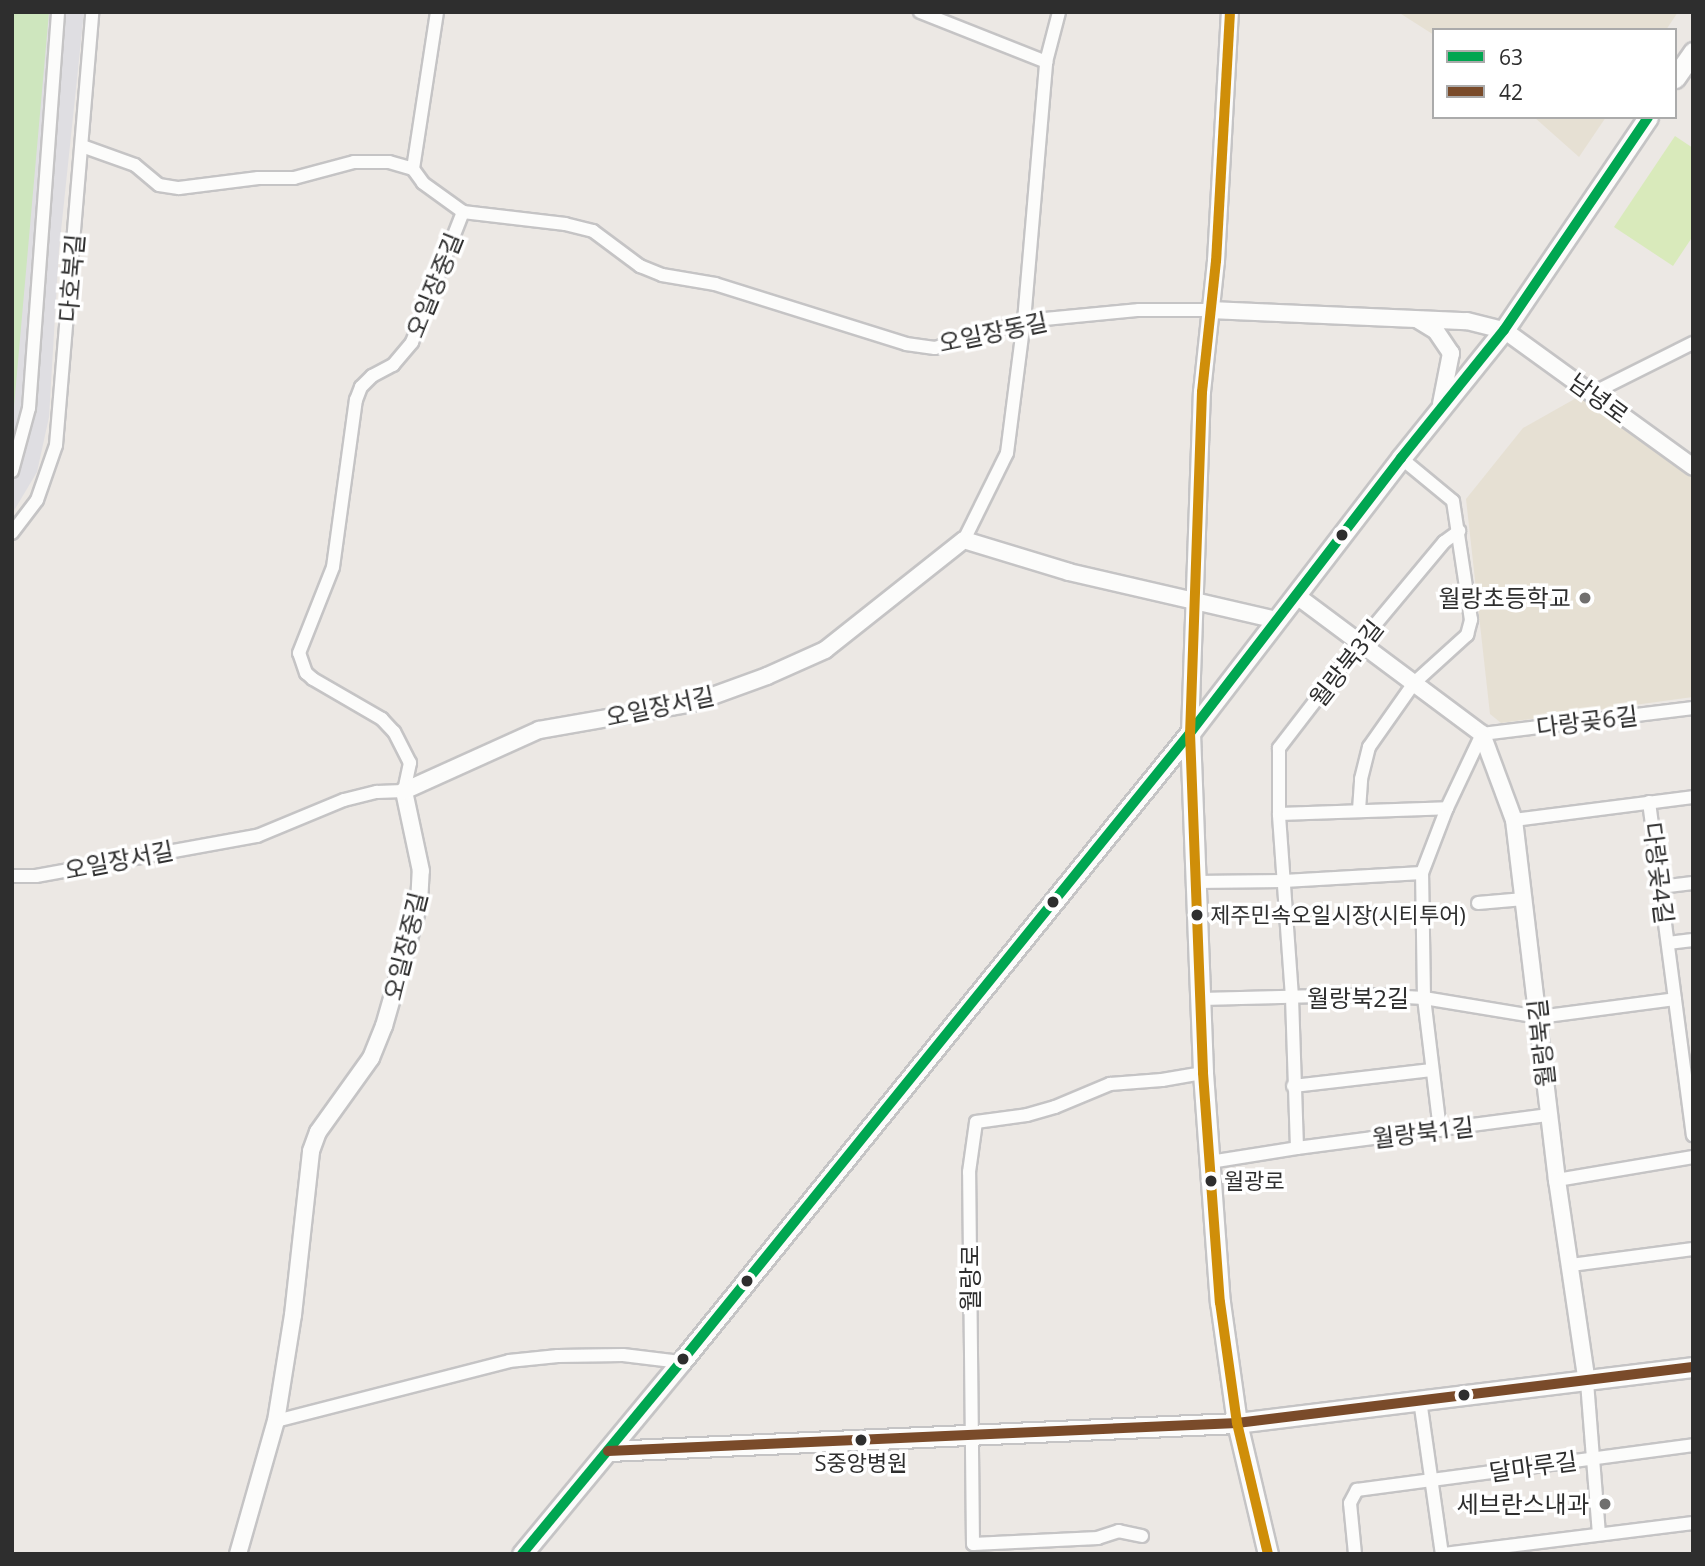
<!DOCTYPE html>
<html>
<head>
<meta charset="utf-8">
<style>
  body { margin:0 }
  #map { position:relative; width:1705px; height:1566px; overflow:hidden; background:#ece8e4; font-family:"Open Sans","Noto Sans KR",sans-serif }
  div>[style] { position:absolute }
  .education>* { inset:0; background:#e6e0d3 }
  .airport>* { inset:0; background:#dfdee2 }
  .green>* { inset:0; background:#cee6be }
  .pitch>* { inset:0; background:#d9eabb }
  .roads { filter:drop-shadow(2px 0 #c5c4c5) drop-shadow(-2px 0 #c5c4c5) drop-shadow(0 2px #c5c4c5) drop-shadow(0 -2px #c5c4c5) }
  .minor>* { height:12px; margin:-6px; padding:0 6px; transform-origin:6px; border-radius:6px; background:#fcfcfb }
  .tertiary>* { height:16px; margin:-8px; padding:0 8px; transform-origin:8px; border-radius:8px; background:#fcfcfb }
  .secondary>* { height:19px; margin:-9.5px; padding:0 9.5px; transform-origin:9.5px; border-radius:9.5px; background:#fcfcfb }
  .bus-1>* { height:10px; margin:-5px; padding:0 5px; transform-origin:5px; border-radius:5px; background:#00a651 }
  .bus-2>* { height:10px; margin:-5px; padding:0 5px; transform-origin:5px; border-radius:5px; background:#7a4b2a }
  .bus-3>* { height:10px; margin:-5px; padding:0 5px; transform-origin:5px; border-radius:5px; background:#cf8e09 }
  .dots>* { width:19px; height:19px; translate:-50% -50%; box-sizing:border-box; border:4px solid #fff; border-radius:50% }
  span { translate:-50% -50%; white-space:nowrap; text-align:center; line-height:1.15; -webkit-text-stroke:7px #fff; paint-order:stroke }
  .bus-label { font-size:22px; color:#2e2e2e }
  .left { translate:0 -50%; text-align:left }
  .street-label { font-size:24px; color:#2e2e2e }
  .poi-label { font-size:24px; color:#2e2e2e }
  .right { translate:-100% -50%; text-align:right }
  .frame { position:absolute; inset:0; border:14px solid #2e2e2e; pointer-events:none }
  .legend { position:absolute; left:1432px; top:28px; width:245px; height:91px; box-sizing:border-box; background:#fff; border:2px solid #ababab; margin:0; padding:9px 12px; list-style:none; font-size:21px; color:#2e2e2e }
  .legend li { display:flex; align-items:center; gap:14px; height:35px }
  .legend b { width:35px; border:2px solid #ababab }
</style>
</head>
<body>
<div id="map">
  <div class="education">
    <i style="clip-path:polygon(1398px 12px,1678px 12px,1666px 30px,1434px 30px,1434px 35px)"></i>
    <i style="clip-path:polygon(1534px 117px,1606px 117px,1579px 157px)"></i>
    <i style="clip-path:polygon(1594px 388px,1693px 461px,1693px 697px,1501px 723px,1490px 714px,1466px 499px,1523px 428px)"></i>
  </div>
  <div class="airport">
    <i style="clip-path:polygon(12px 12px,84px 12px,59px 250px,49px 417px,37px 472px,12px 514px)"></i>
  </div>
  <div class="green">
    <i style="clip-path:polygon(12px 12px,49px 12px,12px 429px)"></i>
  </div>
  <div class="pitch">
    <i style="clip-path:polygon(1675px 136px,1693px 148px,1693px 236px,1673px 266px,1614px 227px)"></i>
  </div>
  <div class="roads">
    <div class="minor">
      <i style="left:437px;top:12px;width:159px;rotate:98.7deg"></i>
      <i style="left:413px;top:169px;width:17px;rotate:54deg"></i>
      <i style="left:423px;top:183px;width:49px;rotate:35.9deg"></i>
      <i style="left:920px;top:12px;width:136px;rotate:21.6deg"></i>
      <i style="left:82px;top:146px;width:56px;rotate:19.7deg"></i>
      <i style="left:135px;top:165px;width:31px;rotate:40deg"></i>
      <i style="left:159px;top:185px;width:20px;rotate:9deg"></i>
      <i style="left:179px;top:188px;width:80px;rotate:-7.2deg"></i>
      <i style="left:258px;top:178px;width:36px"></i>
      <i style="left:294px;top:178px;width:62px;rotate:-14.9deg"></i>
      <i style="left:354px;top:162px;width:35px"></i>
      <i style="left:389px;top:162px;width:25px;rotate:16deg"></i>
      <i style="left:463px;top:212px;width:103px;rotate:6.7deg"></i>
      <i style="left:565px;top:224px;width:29px;rotate:14deg"></i>
      <i style="left:593px;top:231px;width:59px;rotate:36.7deg"></i>
      <i style="left:640px;top:266px;width:24px;rotate:22deg"></i>
      <i style="left:662px;top:275px;width:54px;rotate:9.6deg"></i>
      <i style="left:715px;top:284px;width:200px;rotate:17.4deg"></i>
      <i style="left:906px;top:344px;width:29px;rotate:8deg"></i>
      <i style="left:935px;top:348px;width:93px;rotate:-16.9deg"></i>
      <i style="left:1024px;top:321px;width:116px;rotate:-5.5deg"></i>
      <i style="left:1139px;top:310px;width:71px"></i>
      <i style="left:1593px;top:393px;width:112px;rotate:-26.6deg"></i>
      <i style="left:12px;top:471px;width:65px;rotate:-74.9deg"></i>
      <i style="left:29px;top:408px;width:397px;rotate:-85.8deg"></i>
      <i style="left:12px;top:533px;width:41px;rotate:-52.9deg"></i>
      <i style="left:37px;top:500px;width:58px;rotate:-70.9deg"></i>
      <i style="left:56px;top:445px;width:434px;rotate:-85.2deg"></i>
      <i style="left:964px;top:540px;width:97px;rotate:-63.7deg"></i>
      <i style="left:1007px;top:453px;width:133px;rotate:-82.7deg"></i>
      <i style="left:1024px;top:321px;width:260px;rotate:-85.1deg"></i>
      <i style="left:1046px;top:62px;width:52px;rotate:-75.4deg"></i>
      <i style="left:1649px;top:802px;width:336px;rotate:82.5deg"></i>
      <i style="left:1359px;top:810px;width:31px;rotate:-86deg"></i>
      <i style="left:1361px;top:779px;width:33px;rotate:-76deg"></i>
      <i style="left:1369px;top:747px;width:78px;rotate:-54.9deg"></i>
      <i style="left:1414px;top:683px;width:72px;rotate:-42.2deg"></i>
      <i style="left:1467px;top:635px;width:16px;rotate:-75deg"></i>
      <i style="left:1471px;top:620px;width:120px;rotate:-98.6deg"></i>
      <i style="left:1453px;top:501px;width:67px;rotate:-140.4deg"></i>
      <i style="left:1279px;top:814px;width:168px;rotate:-2deg"></i>
      <i style="left:1514px;top:820px;width:180px;rotate:-7.3deg"></i>
      <i style="left:12px;top:876px;width:24px"></i>
      <i style="left:36px;top:876px;width:225px;rotate:-10.3deg"></i>
      <i style="left:257px;top:836px;width:94px;rotate:-22.5deg"></i>
      <i style="left:344px;top:800px;width:34px;rotate:-14deg"></i>
      <i style="left:377px;top:792px;width:27px;rotate:-2deg"></i>
      <i style="left:404px;top:791px;width:29px;rotate:-78deg"></i>
      <i style="left:410px;top:763px;width:35px;rotate:-117deg"></i>
      <i style="left:394px;top:732px;width:18px;rotate:-133deg"></i>
      <i style="left:382px;top:719px;width:80px;rotate:-149.9deg"></i>
      <i style="left:313px;top:679px;width:9px;rotate:-139deg"></i>
      <i style="left:306px;top:673px;width:21px;rotate:-109deg"></i>
      <i style="left:299px;top:653px;width:92px;rotate:-68.4deg"></i>
      <i style="left:333px;top:567px;width:169px;rotate:-82.2deg"></i>
      <i style="left:356px;top:400px;width:14px;rotate:-69deg"></i>
      <i style="left:361px;top:387px;width:16px;rotate:-45deg"></i>
      <i style="left:372px;top:376px;width:24px;rotate:-28deg"></i>
      <i style="left:393px;top:365px;width:30px;rotate:-50deg"></i>
      <i style="left:412px;top:342px;width:140px;rotate:-68.6deg"></i>
      <i style="left:1195px;top:882px;width:89px;rotate:-0.6deg"></i>
      <i style="left:1284px;top:881px;width:138px;rotate:-3.3deg"></i>
      <i style="left:1660px;top:887px;width:33px;rotate:-7deg"></i>
      <i style="left:1478px;top:903px;width:46px;rotate:-5deg"></i>
      <i style="left:1668px;top:943px;width:25px;rotate:-7deg"></i>
      <i style="left:1201px;top:999px;width:169px;rotate:-1.4deg"></i>
      <i style="left:1370px;top:995px;width:54px;rotate:3.2deg"></i>
      <i style="left:1424px;top:998px;width:117px;rotate:9.4deg"></i>
      <i style="left:1539px;top:1017px;width:137px;rotate:-7.5deg"></i>
      <i style="left:1293px;top:1086px;width:140px;rotate:-6.6deg"></i>
      <i style="left:1440px;top:1130px;width:133px;rotate:-96.9deg"></i>
      <i style="left:1424px;top:998px;width:125px;rotate:-90.9deg"></i>
      <i style="left:1422px;top:873px;width:70px;rotate:-69deg"></i>
      <i style="left:1447px;top:808px;width:82px;rotate:-64.7deg"></i>
      <i style="left:1482px;top:734px;width:213px;rotate:-7deg"></i>
      <i style="left:1297px;top:1148px;width:151px;rotate:-91.9deg"></i>
      <i style="left:1292px;top:997px;width:183px;rotate:-94.1deg"></i>
      <i style="left:1279px;top:814px;width:66px;rotate:-90deg"></i>
      <i style="left:1279px;top:748px;width:131px;rotate:-52.4deg"></i>
      <i style="left:1359px;top:644px;width:133px;rotate:-50.2deg"></i>
      <i style="left:1444px;top:542px;width:19px;rotate:-36deg"></i>
      <i style="left:1210px;top:1162px;width:88px;rotate:-9.1deg"></i>
      <i style="left:1297px;top:1148px;width:254px;rotate:-7.5deg"></i>
      <i style="left:1557px;top:1180px;width:138px;rotate:-9.6deg"></i>
      <i style="left:1571px;top:1265px;width:123px;rotate:-7.5deg"></i>
      <i style="left:1587px;top:1382px;width:152px;rotate:85.5deg"></i>
      <i style="left:1420px;top:1400px;width:156px;rotate:81.9deg"></i>
      <i style="left:276px;top:1421px;width:241px;rotate:-14.4deg"></i>
      <i style="left:509px;top:1361px;width:49px;rotate:-5.8deg"></i>
      <i style="left:558px;top:1356px;width:65px;rotate:-0.9deg"></i>
      <i style="left:623px;top:1355px;width:58px;rotate:6.9deg"></i>
      <i style="left:1142px;top:1536px;width:24px;rotate:-168deg"></i>
      <i style="left:1119px;top:1531px;width:22px;rotate:162deg"></i>
      <i style="left:1098px;top:1538px;width:125px;rotate:177.3deg"></i>
      <i style="left:973px;top:1544px;width:372px;rotate:-90.6deg"></i>
      <i style="left:969px;top:1172px;width:50px;rotate:-82deg"></i>
      <i style="left:976px;top:1122px;width:51px;rotate:-7.8deg"></i>
      <i style="left:1027px;top:1115px;width:29px;rotate:-16deg"></i>
      <i style="left:1055px;top:1107px;width:60px;rotate:-22.7deg"></i>
      <i style="left:1110px;top:1084px;width:52px;rotate:-4.4deg"></i>
      <i style="left:1162px;top:1080px;width:42px;rotate:-9.7deg"></i>
      <i style="left:1355px;top:1554px;width:51px;rotate:-95.6deg"></i>
      <i style="left:1350px;top:1503px;width:15px;rotate:-62deg"></i>
      <i style="left:1357px;top:1490px;width:339px;rotate:-7.6deg"></i>
      <i style="left:1444px;top:1554px;width:251px;rotate:-7.1deg"></i>
    </div>
    <div class="tertiary">
      <i style="left:1210px;top:310px;width:257px;rotate:2.5deg"></i>
      <i style="left:1467px;top:321px;width:38px;rotate:14deg"></i>
      <i style="left:1504px;top:330px;width:233px;rotate:35.9deg"></i>
      <i style="left:1418px;top:320px;width:21px;rotate:31deg"></i>
      <i style="left:1436px;top:331px;width:27px;rotate:56deg"></i>
      <i style="left:1451px;top:353px;width:52px;rotate:101.1deg"></i>
      <i style="left:1297px;top:596px;width:231px;rotate:36.7deg"></i>
      <i style="left:1482px;top:734px;width:92px;rotate:69.6deg"></i>
      <i style="left:1514px;top:820px;width:363px;rotate:83.2deg"></i>
      <i style="left:1557px;top:1180px;width:204px;rotate:81.6deg"></i>
      <i style="left:1190px;top:733px;width:341px;rotate:-88deg"></i>
      <i style="left:1202px;top:392px;width:132px;rotate:-83.9deg"></i>
      <i style="left:1216px;top:261px;width:249px;rotate:-86.8deg"></i>
      <i style="left:238px;top:1554px;width:138px;rotate:-74.1deg"></i>
      <i style="left:276px;top:1421px;width:107px;rotate:-80.9deg"></i>
      <i style="left:293px;top:1315px;width:165px;rotate:-83.7deg"></i>
      <i style="left:311px;top:1151px;width:20px;rotate:-70deg"></i>
      <i style="left:318px;top:1132px;width:91px;rotate:-54.4deg"></i>
      <i style="left:371px;top:1058px;width:35px;rotate:-68deg"></i>
      <i style="left:384px;top:1026px;width:127px;rotate:-74deg"></i>
      <i style="left:419px;top:904px;width:33px;rotate:-87deg"></i>
      <i style="left:421px;top:871px;width:82px;rotate:-102deg"></i>
      <i style="left:404px;top:791px;width:148px;rotate:-24.3deg"></i>
      <i style="left:539px;top:730px;width:156px;rotate:-9.9deg"></i>
      <i style="left:693px;top:703px;width:79px;rotate:-20deg"></i>
      <i style="left:767px;top:676px;width:64px;rotate:-24.1deg"></i>
      <i style="left:825px;top:650px;width:177px;rotate:-38.4deg"></i>
      <i style="left:964px;top:540px;width:110px;rotate:16.9deg"></i>
      <i style="left:1069px;top:572px;width:213px;rotate:13deg"></i>
    </div>
    <div class="secondary">
      <i style="left:1675px;top:78px;width:32px;rotate:-55deg"></i>
      <i style="left:1190px;top:733px;width:340px;rotate:87.8deg"></i>
      <i style="left:1203px;top:1073px;width:230px;rotate:85.8deg"></i>
      <i style="left:1220px;top:1302px;width:122px;rotate:82deg"></i>
      <i style="left:1237px;top:1423px;width:135px;rotate:76.7deg"></i>
      <i style="left:608px;top:1451px;width:630px;rotate:-2.55deg"></i>
      <i style="left:1237px;top:1423px;width:459px;rotate:-7deg"></i>
      <i style="left:522px;top:1554px;width:249px;rotate:-50.4deg"></i>
      <i style="left:681px;top:1362px;width:809px;rotate:-51.02deg"></i>
      <i style="left:1190px;top:733px;width:347px;rotate:-52.5deg"></i>
      <i style="left:1401px;top:458px;width:164px;rotate:-51.2deg"></i>
      <i style="left:1504px;top:330px;width:257px;rotate:-55.9deg"></i>
    </div>
  </div>
  <div class="bus-1">
    <i style="left:522px;top:1554px;width:249px;rotate:-50.4deg"></i>
    <i style="left:681px;top:1362px;width:809px;rotate:-51.02deg"></i>
    <i style="left:1190px;top:733px;width:347px;rotate:-52.5deg"></i>
    <i style="left:1401px;top:458px;width:164px;rotate:-51.2deg"></i>
    <i style="left:1504px;top:330px;width:257px;rotate:-55.9deg"></i>
  </div>
  <div class="bus-2">
    <i style="left:608px;top:1451px;width:630px;rotate:-2.55deg"></i>
    <i style="left:1237px;top:1423px;width:459px;rotate:-7deg"></i>
  </div>
  <div class="bus-3">
    <i style="left:1230px;top:12px;width:249px;rotate:93.2deg"></i>
    <i style="left:1216px;top:261px;width:132px;rotate:96.1deg"></i>
    <i style="left:1202px;top:392px;width:341px;rotate:92deg"></i>
    <i style="left:1190px;top:733px;width:340px;rotate:87.8deg"></i>
    <i style="left:1203px;top:1073px;width:230px;rotate:85.8deg"></i>
    <i style="left:1220px;top:1302px;width:122px;rotate:82deg"></i>
    <i style="left:1237px;top:1423px;width:135px;rotate:76.7deg"></i>
  </div>
  <div class="dots">
    <i style="left:1342px;top:535px;background:#2e2e2e"></i>
    <i style="left:1585px;top:598px;background:#706f6e"></i>
    <i style="left:1053px;top:902px;background:#2e2e2e"></i>
    <i style="left:1197px;top:915px;background:#2e2e2e"></i>
    <i style="left:1211px;top:1181px;background:#2e2e2e"></i>
    <i style="left:747px;top:1281px;background:#2e2e2e"></i>
    <i style="left:683px;top:1359px;background:#2e2e2e"></i>
    <i style="left:1464px;top:1395px;background:#2e2e2e"></i>
    <i style="left:861px;top:1440px;background:#2e2e2e"></i>
    <i style="left:1605px;top:1504px;background:#706f6e"></i>
  </div>
  <div class="bus-label">
    <span class="left" style="left:1210px;top:915px">제주민속오일시장(시티투어)</span>
    <span class="left" style="left:1224px;top:1181px">월광로</span>
    <span style="left:861px;top:1463px">S중앙병원</span>
  </div>
  <div class="street-label">
    <span style="left:71px;top:278px;rotate:-85deg">다호북길</span>
    <span style="left:434px;top:285px;rotate:-68deg">오일장중길</span>
    <span style="left:993px;top:332px;rotate:-12deg">오일장동길</span>
    <span style="left:1599px;top:398px;rotate:36deg">남녕로</span>
    <span style="left:1346px;top:663px;rotate:-52deg">월랑북3길</span>
    <span style="left:660px;top:706px;rotate:-12deg">오일장서길</span>
    <span style="left:1587px;top:721px;rotate:-7deg">다랑곶6길</span>
    <span style="left:119px;top:860px;rotate:-11deg">오일장서길</span>
    <span style="left:1659px;top:873px;rotate:83deg">다랑곶4길</span>
    <span style="left:405px;top:946px;rotate:-76deg">오일장중길</span>
    <span style="left:1358px;top:998px">월랑북2길</span>
    <span style="left:1541px;top:1043px;rotate:-96deg">월랑북길</span>
    <span style="left:1423px;top:1132px;rotate:-7deg">월랑북1길</span>
    <span style="left:970px;top:1278px;rotate:-90deg">월랑로</span>
    <span style="left:1533px;top:1466px;rotate:-8deg">달마루길</span>
  </div>
  <div class="poi-label">
    <span class="right" style="left:1571px;top:598px">월랑초등학교</span>
    <span class="right" style="left:1589px;top:1504px">세브란스내과</span>
  </div>
  <div class="frame"></div>
  <ul class="legend">
  <li><b style="height:9px;background:#00a651"></b>63</li>
  <li><b style="height:9px;background:#7a4b2a"></b>42</li>
  </ul>
</div>
</body>
</html>
